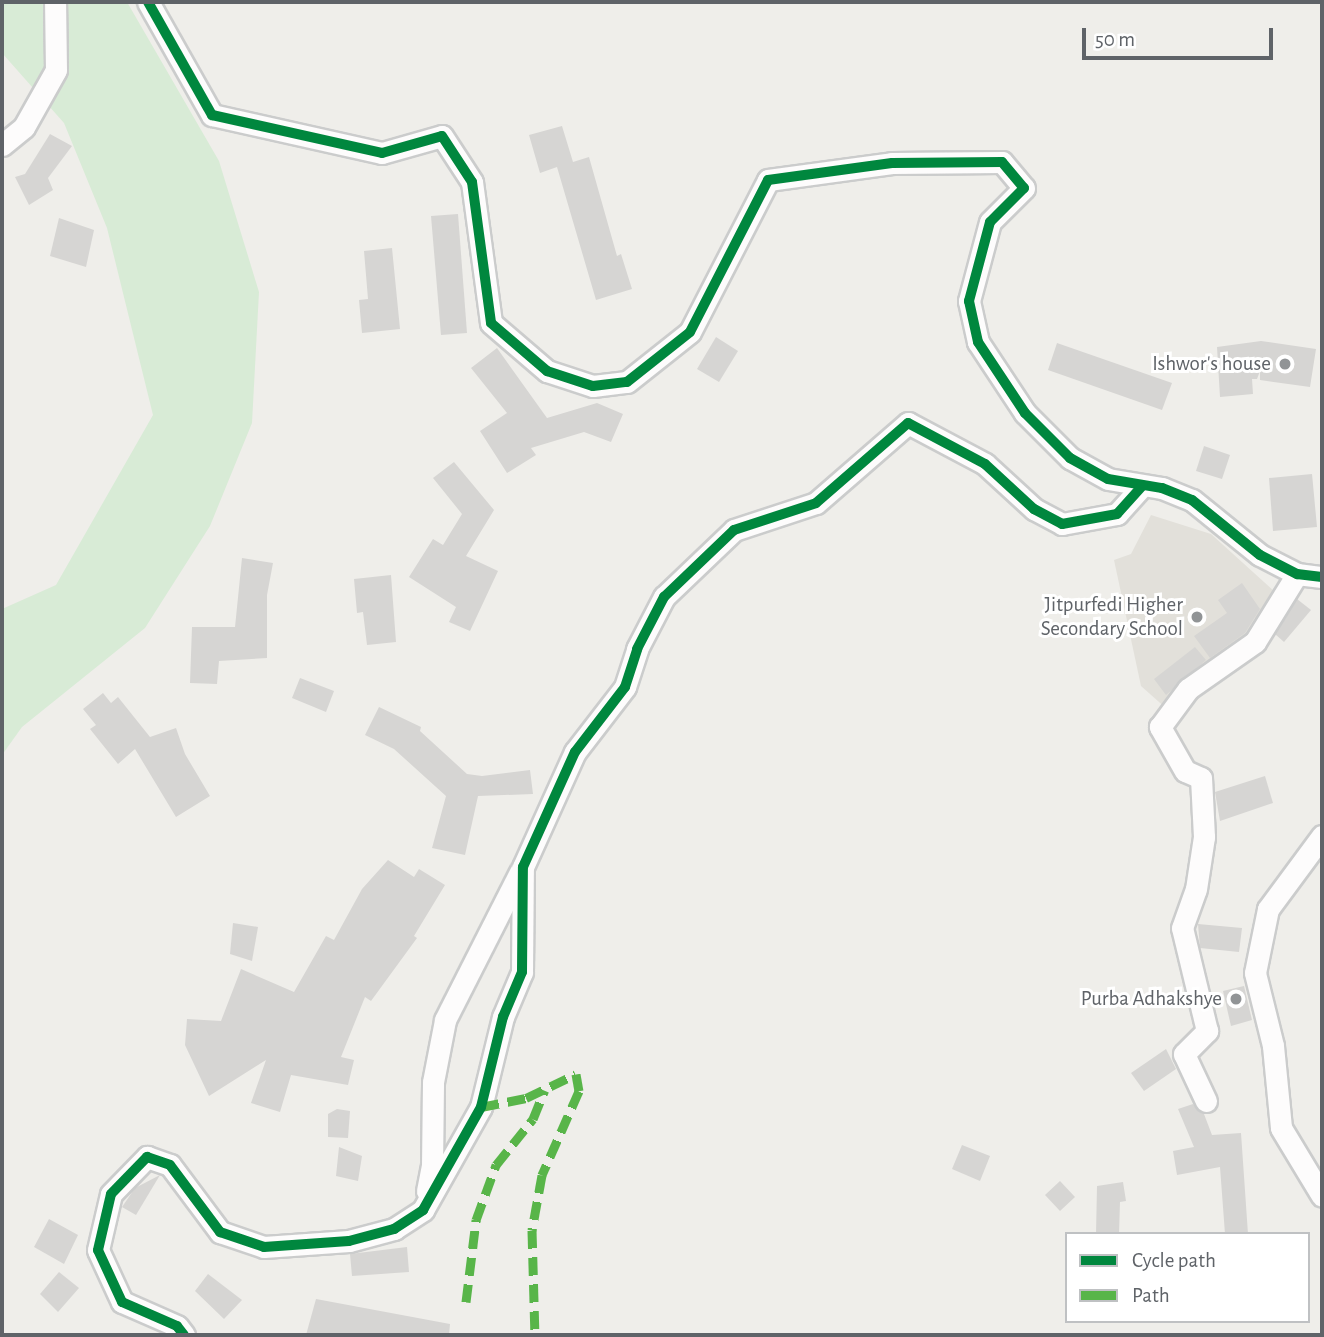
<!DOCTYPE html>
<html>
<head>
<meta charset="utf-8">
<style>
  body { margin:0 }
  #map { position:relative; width:1324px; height:1337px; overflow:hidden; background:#efeeea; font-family:"Alegreya Sans",sans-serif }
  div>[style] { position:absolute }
  .education>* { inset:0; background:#e2e0da }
  .green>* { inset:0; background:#d8ebd6 }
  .building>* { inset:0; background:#d6d5d3 }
  .roads { filter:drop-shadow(2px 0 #cbcccc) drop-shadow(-2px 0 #cbcccc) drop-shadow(0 2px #cbcccc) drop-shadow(0 -2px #cbcccc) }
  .street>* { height:21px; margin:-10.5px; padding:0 10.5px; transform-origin:10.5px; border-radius:10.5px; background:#fdfcfc }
  .quiet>* { height:9px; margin-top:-4.5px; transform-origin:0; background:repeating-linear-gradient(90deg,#58b549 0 18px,transparent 0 27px) }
  .cycleway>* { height:10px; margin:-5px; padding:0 5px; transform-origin:5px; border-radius:5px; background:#00873e }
  .dots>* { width:19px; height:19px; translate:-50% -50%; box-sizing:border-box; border:4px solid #fff; border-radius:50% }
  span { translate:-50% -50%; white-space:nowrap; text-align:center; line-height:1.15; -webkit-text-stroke:6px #fff; paint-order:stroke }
  .poi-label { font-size:21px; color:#5f6368 }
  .right { translate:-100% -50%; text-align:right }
  .frame { position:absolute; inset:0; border:4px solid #5f6368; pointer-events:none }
  .legend { position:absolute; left:1065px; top:1232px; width:245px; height:91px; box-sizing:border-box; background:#fff; border:2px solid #bfc1c3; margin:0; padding:9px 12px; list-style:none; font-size:21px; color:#5f6368 }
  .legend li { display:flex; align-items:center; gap:14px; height:35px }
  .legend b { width:35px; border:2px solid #bfc1c3 }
  .scale { position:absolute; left:1082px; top:28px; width:191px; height:32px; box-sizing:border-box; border:4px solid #5f6368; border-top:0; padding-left:9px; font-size:21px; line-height:24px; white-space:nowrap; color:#5f6368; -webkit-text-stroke:5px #fff; paint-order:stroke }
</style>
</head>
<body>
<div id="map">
  <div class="education">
    <i style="clip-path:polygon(1151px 515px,1211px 534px,1276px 593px,1258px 642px,1168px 710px,1141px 686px,1114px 560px,1131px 554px)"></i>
  </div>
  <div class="green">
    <i style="clip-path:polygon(2px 2px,127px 2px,219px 161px,259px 292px,252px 423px,210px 526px,145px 628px,22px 727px,2px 755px,2px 609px,56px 585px,153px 415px,107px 228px,64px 123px,2px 53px)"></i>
  </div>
  <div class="building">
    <i style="clip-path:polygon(562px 126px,573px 162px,589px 157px,617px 256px,621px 254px,632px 289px,596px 300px,557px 167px,540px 173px,529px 135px)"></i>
    <i style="clip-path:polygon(50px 134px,72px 146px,48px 178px,53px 190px,29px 205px,15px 177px,25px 174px)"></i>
    <i style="clip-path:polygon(458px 214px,467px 333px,441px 335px,431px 216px)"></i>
    <i style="clip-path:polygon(59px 218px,94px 230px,86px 267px,50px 256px)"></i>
    <i style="clip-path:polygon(392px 248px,400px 329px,362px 333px,359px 300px,368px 299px,364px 251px)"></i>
    <i style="clip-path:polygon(716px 337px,738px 351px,719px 382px,697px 369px)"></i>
    <i style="clip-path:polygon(1261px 341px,1316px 349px,1310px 387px,1260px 380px,1260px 371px,1257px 379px,1252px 379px,1253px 394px,1220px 397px,1217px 347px)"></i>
    <i style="clip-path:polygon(1057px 343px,1172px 383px,1162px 410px,1048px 370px)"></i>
    <i style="clip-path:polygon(497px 348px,547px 418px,597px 403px,623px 414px,611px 442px,584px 432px,531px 448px,536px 455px,507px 473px,480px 431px,507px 413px,471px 368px)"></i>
    <i style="clip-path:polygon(1204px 446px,1230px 455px,1222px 479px,1196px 471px)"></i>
    <i style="clip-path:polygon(454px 462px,494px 510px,466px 556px,498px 571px,470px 631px,449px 622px,456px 607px,409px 577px,433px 539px,443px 545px,462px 514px,433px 478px)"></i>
    <i style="clip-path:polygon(1312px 474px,1317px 527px,1273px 531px,1269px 478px)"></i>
    <i style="clip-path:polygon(242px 558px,273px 563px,267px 595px,267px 658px,219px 661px,217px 684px,190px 683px,192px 627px,235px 627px)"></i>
    <i style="clip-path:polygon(391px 575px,396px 642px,367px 645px,363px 612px,357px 613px,354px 579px)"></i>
    <i style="clip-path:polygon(1242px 583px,1260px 609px,1245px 633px,1210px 658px,1194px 636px,1227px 613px,1218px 600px)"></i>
    <i style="clip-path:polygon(1297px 599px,1311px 610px,1284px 642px,1275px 634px)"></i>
    <i style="clip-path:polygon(1195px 647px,1206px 660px,1166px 695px,1154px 679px)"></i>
    <i style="clip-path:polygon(300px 678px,334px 691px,326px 712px,292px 698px)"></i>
    <i style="clip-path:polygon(103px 693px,111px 703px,118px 697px,150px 737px,176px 728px,185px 754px,210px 796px,176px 817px,135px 749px,118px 764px,90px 729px,96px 725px,83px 709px)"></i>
    <i style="clip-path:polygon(379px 707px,421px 727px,420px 731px,467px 774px,482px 776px,530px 770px,533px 794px,478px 796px,465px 855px,432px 848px,446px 796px,394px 749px,365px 735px)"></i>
    <i style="clip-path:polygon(1265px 776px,1273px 803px,1220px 821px,1215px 792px)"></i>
    <i style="clip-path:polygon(388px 860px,414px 877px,419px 869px,445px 885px,414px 936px,417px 938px,371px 1001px,365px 997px,341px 1057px,354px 1060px,348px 1085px,291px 1075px,280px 1112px,251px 1103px,266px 1060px,209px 1096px,185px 1045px,187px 1019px,221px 1021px,241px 969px,294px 992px,326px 936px,334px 940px,362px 889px)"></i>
    <i style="clip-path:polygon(233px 923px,258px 927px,252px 961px,230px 954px)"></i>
    <i style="clip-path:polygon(1198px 924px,1242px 928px,1239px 952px,1200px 948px)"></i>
    <i style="clip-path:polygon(1244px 986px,1252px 1020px,1231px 1026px,1223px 991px)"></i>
    <i style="clip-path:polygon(1166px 1049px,1176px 1069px,1144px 1091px,1131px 1073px)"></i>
    <i style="clip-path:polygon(1193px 1104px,1204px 1114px,1212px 1135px,1241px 1133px,1248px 1234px,1225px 1234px,1220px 1167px,1177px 1175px,1173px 1151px,1194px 1147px,1178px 1109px)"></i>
    <i style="clip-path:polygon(337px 1109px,350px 1111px,348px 1138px,328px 1137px,328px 1114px)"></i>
    <i style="clip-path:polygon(962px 1145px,990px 1156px,980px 1181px,952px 1169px)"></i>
    <i style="clip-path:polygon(339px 1147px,362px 1156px,358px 1181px,336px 1176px)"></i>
    <i style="clip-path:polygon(160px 1175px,136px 1215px,122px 1207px,135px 1188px)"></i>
    <i style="clip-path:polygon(1060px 1181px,1075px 1197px,1060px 1211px,1045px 1195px)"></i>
    <i style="clip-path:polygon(1123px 1182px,1126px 1201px,1120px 1202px,1119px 1234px,1096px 1234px,1097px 1186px)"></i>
    <i style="clip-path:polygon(49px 1219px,78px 1235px,64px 1264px,34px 1247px)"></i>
    <i style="clip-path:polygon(407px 1247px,409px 1272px,352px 1276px,350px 1254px)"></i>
    <i style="clip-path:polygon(59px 1272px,79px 1288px,58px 1312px,40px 1294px)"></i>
    <i style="clip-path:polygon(208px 1274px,242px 1300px,224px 1319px,195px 1291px)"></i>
    <i style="clip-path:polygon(316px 1299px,450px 1324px,449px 1335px,306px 1335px)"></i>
  </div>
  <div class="roads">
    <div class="street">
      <i style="left:148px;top:2px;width:130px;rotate:60.5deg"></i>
      <i style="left:212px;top:115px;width:174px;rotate:12.6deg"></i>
      <i style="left:382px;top:153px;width:62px;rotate:-15.8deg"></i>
      <i style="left:442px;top:136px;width:55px;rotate:56.9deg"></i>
      <i style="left:472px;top:182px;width:142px;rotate:82.3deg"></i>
      <i style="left:491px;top:323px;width:74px;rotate:40.6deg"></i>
      <i style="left:547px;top:371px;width:48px;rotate:18.1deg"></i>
      <i style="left:593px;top:386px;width:34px;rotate:-7deg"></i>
      <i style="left:627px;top:382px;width:80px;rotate:-38.4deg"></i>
      <i style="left:690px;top:332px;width:171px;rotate:-62.8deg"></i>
      <i style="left:768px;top:180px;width:125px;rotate:-7.8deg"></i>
      <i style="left:892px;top:163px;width:110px;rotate:-0.5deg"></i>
      <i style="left:1002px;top:162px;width:34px;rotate:50deg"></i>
      <i style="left:1024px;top:188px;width:48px;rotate:135deg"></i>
      <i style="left:990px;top:222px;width:82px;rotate:104.9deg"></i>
      <i style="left:969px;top:301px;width:42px;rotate:77.6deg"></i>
      <i style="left:978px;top:342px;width:85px;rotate:56.5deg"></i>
      <i style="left:1025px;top:413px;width:64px;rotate:45deg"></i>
      <i style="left:1070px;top:458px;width:43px;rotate:28.9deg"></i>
      <i style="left:1108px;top:479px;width:55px;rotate:9.5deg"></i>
      <i style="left:1162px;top:488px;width:32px;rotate:22deg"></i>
      <i style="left:1192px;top:500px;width:87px;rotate:39deg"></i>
      <i style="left:1260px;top:555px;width:42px;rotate:27.2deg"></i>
      <i style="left:1297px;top:574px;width:25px;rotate:7deg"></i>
      <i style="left:2px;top:145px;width:28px;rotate:-39deg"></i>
      <i style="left:24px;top:127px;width:65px;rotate:-60.7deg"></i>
      <i style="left:56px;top:70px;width:68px;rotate:-90.8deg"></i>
      <i style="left:1322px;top:836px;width:91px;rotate:126.5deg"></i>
      <i style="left:1268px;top:909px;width:65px;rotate:101.5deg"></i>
      <i style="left:1255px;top:973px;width:75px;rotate:76.1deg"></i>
      <i style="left:1273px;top:1046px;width:82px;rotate:84.4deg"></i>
      <i style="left:1281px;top:1128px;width:79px;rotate:58.9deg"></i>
      <i style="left:1206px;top:1101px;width:52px;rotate:-115.1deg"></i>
      <i style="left:1184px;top:1054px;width:33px;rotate:-45deg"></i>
      <i style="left:1207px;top:1031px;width:106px;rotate:-103.6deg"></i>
      <i style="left:1182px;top:928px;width:41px;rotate:-70.3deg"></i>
      <i style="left:1196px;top:889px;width:53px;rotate:-81.3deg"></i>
      <i style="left:1204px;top:837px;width:59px;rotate:-92.9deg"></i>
      <i style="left:1201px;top:778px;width:17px;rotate:-156deg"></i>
      <i style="left:1185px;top:771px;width:51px;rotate:-119.6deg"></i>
      <i style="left:1160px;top:727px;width:47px;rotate:-53.6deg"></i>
      <i style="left:1188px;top:689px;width:82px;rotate:-35deg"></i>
      <i style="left:1255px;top:642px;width:80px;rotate:-58.3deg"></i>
      <i style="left:427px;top:1191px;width:25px;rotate:-79deg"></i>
      <i style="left:432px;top:1166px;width:84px;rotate:-89.3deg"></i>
      <i style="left:433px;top:1082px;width:63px;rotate:-79deg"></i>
      <i style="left:445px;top:1020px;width:166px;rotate:-63.1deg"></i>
      <i style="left:184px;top:1335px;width:11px;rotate:-128deg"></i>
      <i style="left:177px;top:1326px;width:60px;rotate:-156.4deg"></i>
      <i style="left:122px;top:1302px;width:57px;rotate:-114.8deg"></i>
      <i style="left:98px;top:1250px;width:57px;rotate:-76.9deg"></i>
      <i style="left:111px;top:1194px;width:52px;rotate:-45.8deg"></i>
      <i style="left:147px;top:1157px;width:24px;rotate:19deg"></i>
      <i style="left:170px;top:1165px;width:84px;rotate:53.3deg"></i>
      <i style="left:220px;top:1232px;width:46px;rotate:18.8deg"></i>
      <i style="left:264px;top:1247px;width:85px;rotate:-4deg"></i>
      <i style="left:349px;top:1241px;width:47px;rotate:-14.9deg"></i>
      <i style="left:394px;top:1229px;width:35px;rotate:-33deg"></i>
      <i style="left:423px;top:1210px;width:118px;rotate:-60.6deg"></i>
      <i style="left:481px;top:1107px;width:93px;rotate:-76.3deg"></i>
      <i style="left:503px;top:1017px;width:49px;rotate:-67.1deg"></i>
      <i style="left:522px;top:972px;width:105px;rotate:-89.5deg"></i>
      <i style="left:523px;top:867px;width:126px;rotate:-65.7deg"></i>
      <i style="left:575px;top:752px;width:82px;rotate:-52.4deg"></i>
      <i style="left:625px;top:687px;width:40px;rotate:-72deg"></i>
      <i style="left:637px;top:649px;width:59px;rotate:-62.6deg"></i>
      <i style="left:664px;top:597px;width:97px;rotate:-43.7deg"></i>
      <i style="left:734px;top:530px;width:86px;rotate:-18.2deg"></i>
      <i style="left:816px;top:503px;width:122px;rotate:-41deg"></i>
      <i style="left:908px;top:423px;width:87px;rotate:28deg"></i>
      <i style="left:985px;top:464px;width:67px;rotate:42.6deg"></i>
      <i style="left:1034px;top:509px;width:32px;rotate:28deg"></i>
      <i style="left:1062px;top:524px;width:56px;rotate:-10.3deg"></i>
      <i style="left:1117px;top:514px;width:38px;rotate:-48deg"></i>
    </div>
  </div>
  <div class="quiet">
    <i style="left:481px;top:1107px;width:46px;rotate:-11.3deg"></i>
    <i style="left:526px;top:1098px;width:55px;rotate:-25.6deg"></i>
    <i style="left:576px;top:1074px;width:17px;rotate:80deg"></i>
    <i style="left:579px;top:1091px;width:92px;rotate:113.8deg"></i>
    <i style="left:542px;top:1175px;width:56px;rotate:100.3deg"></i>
    <i style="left:532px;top:1230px;width:105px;rotate:88.4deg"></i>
    <i style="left:466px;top:1302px;width:83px;rotate:-83deg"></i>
    <i style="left:476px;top:1220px;width:59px;rotate:-70deg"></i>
    <i style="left:496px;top:1165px;width:59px;rotate:-51.2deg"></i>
    <i style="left:533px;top:1119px;width:31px;rotate:-68deg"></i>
  </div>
  <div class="cycleway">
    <i style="left:148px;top:2px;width:130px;rotate:60.5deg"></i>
    <i style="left:212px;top:115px;width:174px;rotate:12.6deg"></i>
    <i style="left:382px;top:153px;width:62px;rotate:-15.8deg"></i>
    <i style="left:442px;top:136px;width:55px;rotate:56.9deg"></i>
    <i style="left:472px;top:182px;width:142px;rotate:82.3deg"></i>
    <i style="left:491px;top:323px;width:74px;rotate:40.6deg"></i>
    <i style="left:547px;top:371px;width:48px;rotate:18.1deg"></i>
    <i style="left:593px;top:386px;width:34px;rotate:-7deg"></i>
    <i style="left:627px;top:382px;width:80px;rotate:-38.4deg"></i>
    <i style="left:690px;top:332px;width:171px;rotate:-62.8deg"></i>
    <i style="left:768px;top:180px;width:125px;rotate:-7.8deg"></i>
    <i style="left:892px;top:163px;width:110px;rotate:-0.5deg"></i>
    <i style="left:1002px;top:162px;width:34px;rotate:50deg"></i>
    <i style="left:1024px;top:188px;width:48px;rotate:135deg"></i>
    <i style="left:990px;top:222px;width:82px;rotate:104.9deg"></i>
    <i style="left:969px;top:301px;width:42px;rotate:77.6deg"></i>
    <i style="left:978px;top:342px;width:85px;rotate:56.5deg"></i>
    <i style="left:1025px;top:413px;width:64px;rotate:45deg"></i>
    <i style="left:1070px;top:458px;width:43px;rotate:28.9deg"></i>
    <i style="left:1108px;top:479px;width:55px;rotate:9.5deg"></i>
    <i style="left:1162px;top:488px;width:32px;rotate:22deg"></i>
    <i style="left:1192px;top:500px;width:87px;rotate:39deg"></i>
    <i style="left:1260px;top:555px;width:42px;rotate:27.2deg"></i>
    <i style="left:1297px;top:574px;width:25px;rotate:7deg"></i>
    <i style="left:184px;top:1335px;width:11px;rotate:-128deg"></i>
    <i style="left:177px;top:1326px;width:60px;rotate:-156.4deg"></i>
    <i style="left:122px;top:1302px;width:57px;rotate:-114.8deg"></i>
    <i style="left:98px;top:1250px;width:57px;rotate:-76.9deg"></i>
    <i style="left:111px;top:1194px;width:52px;rotate:-45.8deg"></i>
    <i style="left:147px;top:1157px;width:24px;rotate:19deg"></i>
    <i style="left:170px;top:1165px;width:84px;rotate:53.3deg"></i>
    <i style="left:220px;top:1232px;width:46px;rotate:18.8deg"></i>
    <i style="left:264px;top:1247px;width:85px;rotate:-4deg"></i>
    <i style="left:349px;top:1241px;width:47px;rotate:-14.9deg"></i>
    <i style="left:394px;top:1229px;width:35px;rotate:-33deg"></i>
    <i style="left:423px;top:1210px;width:118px;rotate:-60.6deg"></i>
    <i style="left:481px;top:1107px;width:93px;rotate:-76.3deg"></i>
    <i style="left:503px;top:1017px;width:49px;rotate:-67.1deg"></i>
    <i style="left:522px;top:972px;width:105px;rotate:-89.5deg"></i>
    <i style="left:523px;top:867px;width:126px;rotate:-65.7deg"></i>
    <i style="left:575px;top:752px;width:82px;rotate:-52.4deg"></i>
    <i style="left:625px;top:687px;width:40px;rotate:-72deg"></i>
    <i style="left:637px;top:649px;width:59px;rotate:-62.6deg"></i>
    <i style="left:664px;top:597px;width:97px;rotate:-43.7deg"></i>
    <i style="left:734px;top:530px;width:86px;rotate:-18.2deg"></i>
    <i style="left:816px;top:503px;width:122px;rotate:-41deg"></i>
    <i style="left:908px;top:423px;width:87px;rotate:28deg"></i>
    <i style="left:985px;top:464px;width:67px;rotate:42.6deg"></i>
    <i style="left:1034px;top:509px;width:32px;rotate:28deg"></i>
    <i style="left:1062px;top:524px;width:56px;rotate:-10.3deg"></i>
    <i style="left:1117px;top:514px;width:38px;rotate:-48deg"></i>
  </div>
  <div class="dots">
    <i style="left:1285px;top:364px;background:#919496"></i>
    <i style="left:1197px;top:617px;background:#919496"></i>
    <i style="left:1236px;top:999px;background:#919496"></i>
  </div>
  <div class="poi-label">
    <span class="right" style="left:1271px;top:364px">Ishwor's house</span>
    <span class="right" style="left:1183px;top:617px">Jitpurfedi Higher<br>Secondary School</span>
    <span class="right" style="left:1222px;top:999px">Purba Adhakshye</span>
  </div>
  <div class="frame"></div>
  <ul class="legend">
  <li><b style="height:9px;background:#00873e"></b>Cycle path</li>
  <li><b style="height:9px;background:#58b549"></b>Path</li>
  </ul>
  <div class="scale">50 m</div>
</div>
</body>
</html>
